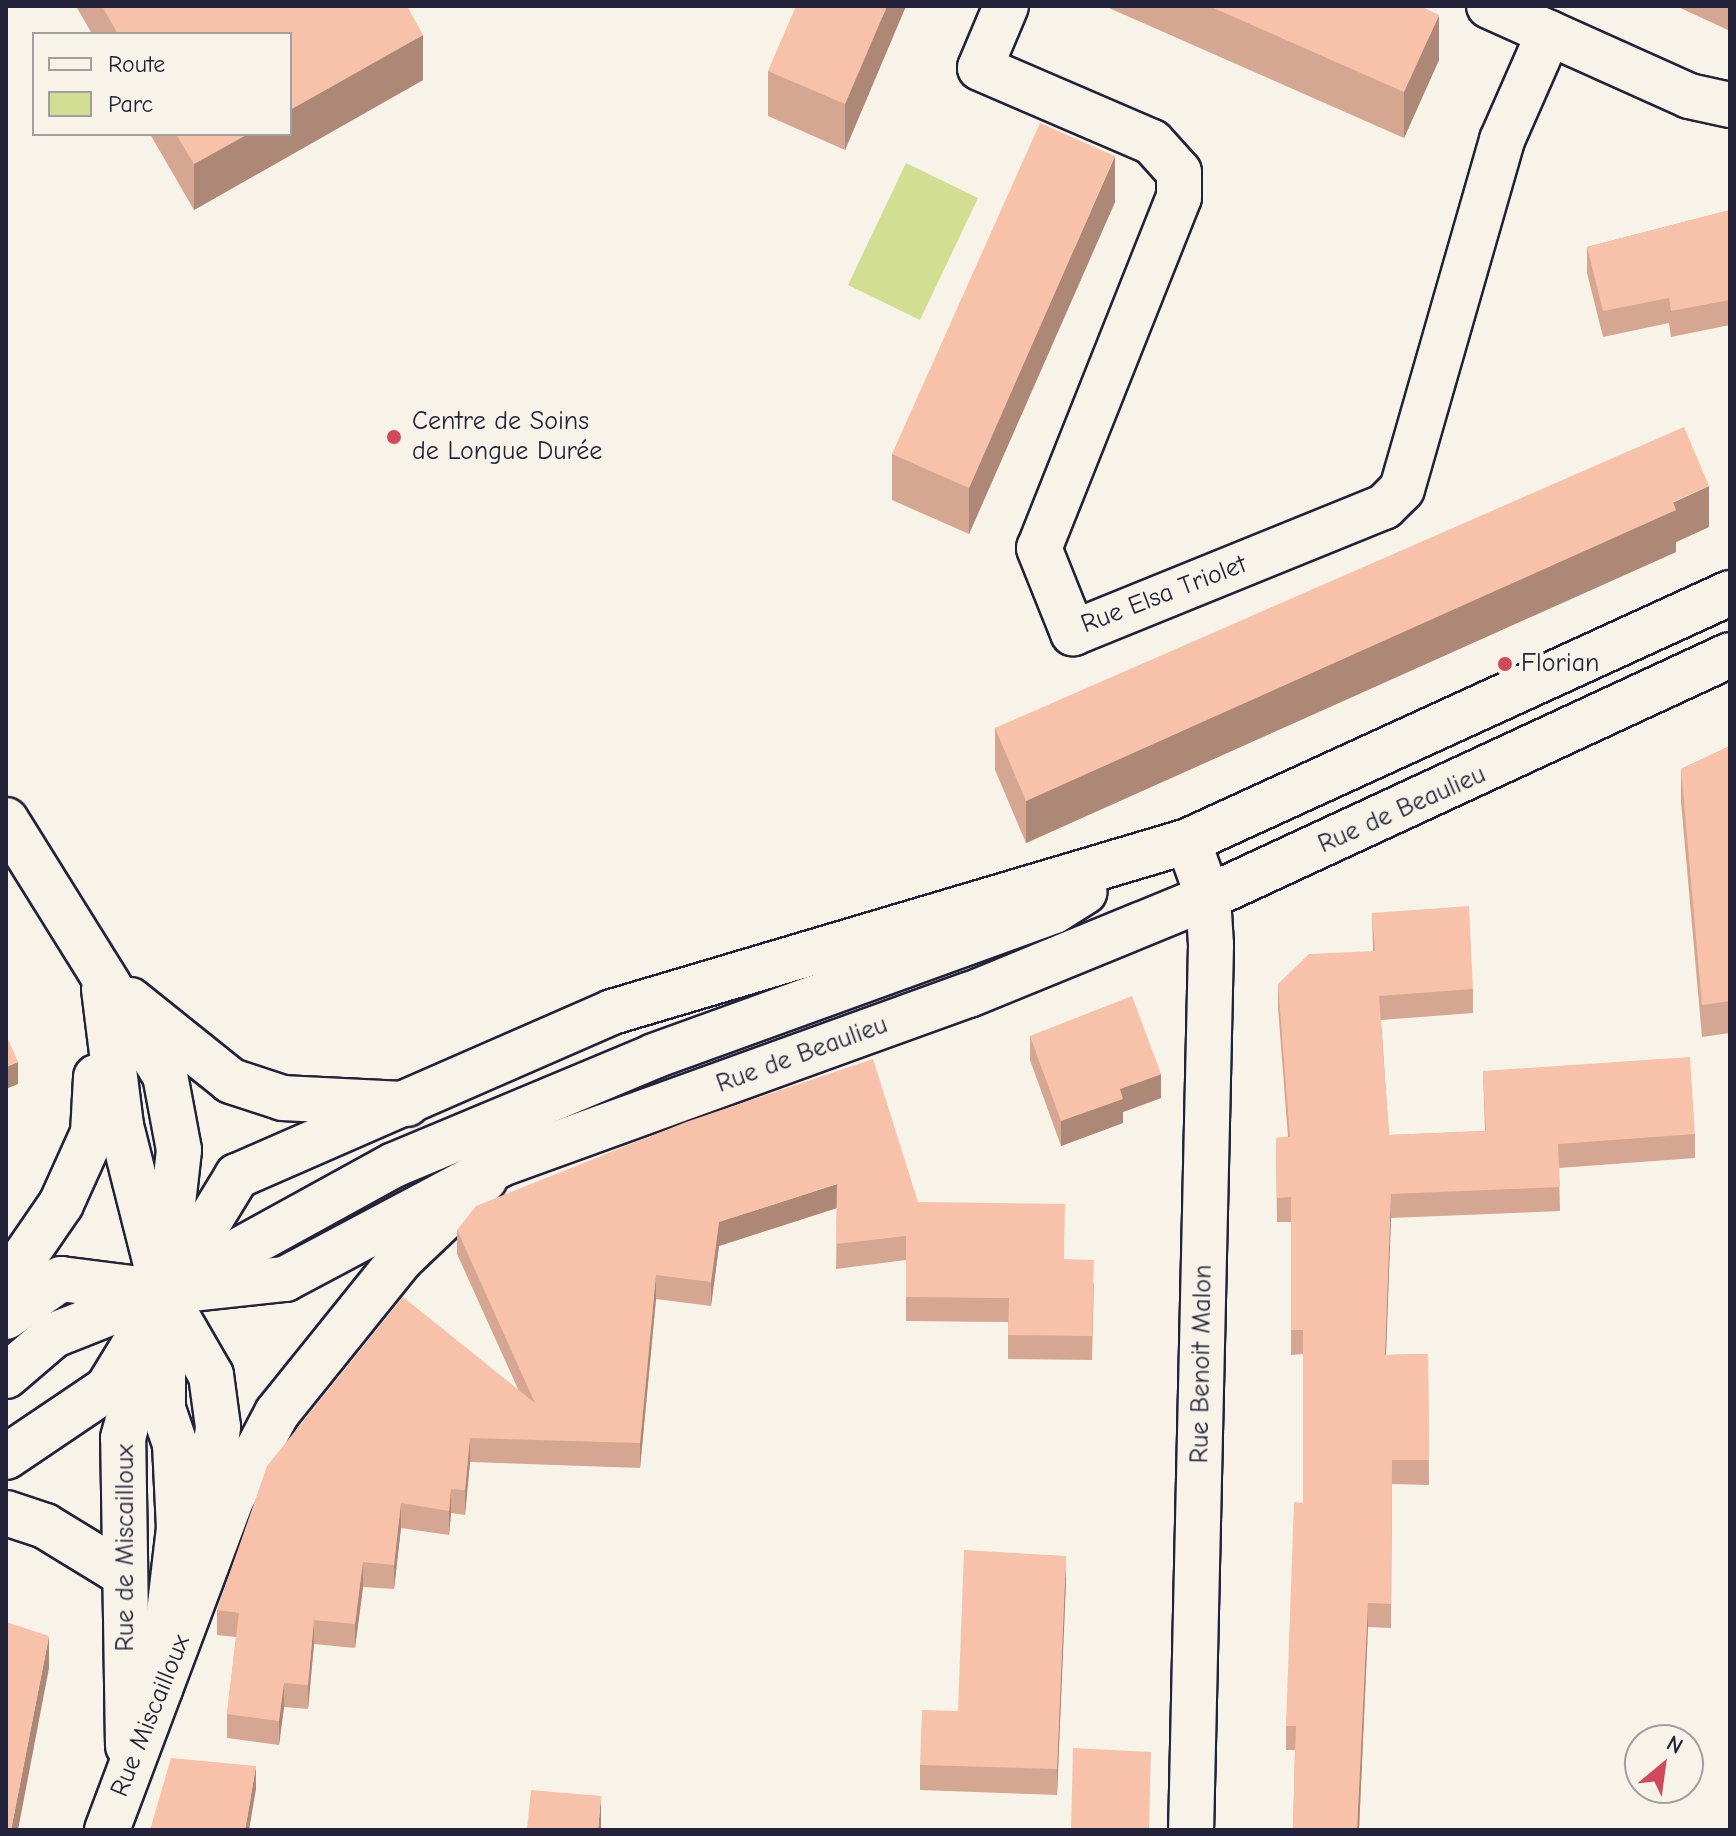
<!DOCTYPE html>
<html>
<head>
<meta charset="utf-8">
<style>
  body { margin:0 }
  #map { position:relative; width:1736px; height:1836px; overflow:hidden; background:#f7f3e8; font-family:"Comic Neue",sans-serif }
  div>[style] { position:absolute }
  .green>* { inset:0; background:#d2df92 }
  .roads { filter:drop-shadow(2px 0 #22223b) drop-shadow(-2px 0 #22223b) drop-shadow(0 2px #22223b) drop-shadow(0 -2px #22223b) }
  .minor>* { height:44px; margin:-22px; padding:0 22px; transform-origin:22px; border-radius:22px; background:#f7f3e8 }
  .secondary>* { height:44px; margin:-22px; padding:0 22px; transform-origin:22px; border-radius:22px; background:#f7f3e8 }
  .wall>* { inset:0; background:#d5a792 }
  .shaded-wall>* { inset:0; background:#ae8877 }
  .building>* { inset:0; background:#f8c2aa }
  .dots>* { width:22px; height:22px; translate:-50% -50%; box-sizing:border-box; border:4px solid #f7f3e8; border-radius:50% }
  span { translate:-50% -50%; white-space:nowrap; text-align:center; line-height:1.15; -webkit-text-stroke:8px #f7f3e8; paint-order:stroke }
  .poi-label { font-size:26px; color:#22223b }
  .left { translate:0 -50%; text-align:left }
  .street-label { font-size:26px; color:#22223b }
  .frame { position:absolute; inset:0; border:8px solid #22223b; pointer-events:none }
  .legend { position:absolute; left:32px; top:32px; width:260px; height:104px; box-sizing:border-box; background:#f7f3e8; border:2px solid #a29fa3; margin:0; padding:10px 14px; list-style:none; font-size:24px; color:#22223b }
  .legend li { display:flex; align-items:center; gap:16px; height:40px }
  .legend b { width:40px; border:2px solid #a29fa3 }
  .north { position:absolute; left:1624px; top:1724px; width:80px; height:80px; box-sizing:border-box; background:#f7f3e8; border:2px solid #a29fa3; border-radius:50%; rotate:29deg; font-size:22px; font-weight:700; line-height:32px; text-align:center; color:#22223b }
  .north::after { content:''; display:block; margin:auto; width:28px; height:36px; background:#d1495b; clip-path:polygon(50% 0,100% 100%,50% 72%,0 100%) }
</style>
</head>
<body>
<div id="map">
  <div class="green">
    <i style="clip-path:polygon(906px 163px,978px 198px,920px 320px,848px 285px)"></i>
  </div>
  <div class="roads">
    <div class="minor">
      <i style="left:1006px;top:6px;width:67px;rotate:112.8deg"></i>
      <i style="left:980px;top:68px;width:187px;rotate:23.3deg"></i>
      <i style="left:1152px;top:142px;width:40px;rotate:48deg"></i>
      <i style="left:1179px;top:172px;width:25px;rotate:90deg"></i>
      <i style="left:1179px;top:197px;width:378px;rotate:111.7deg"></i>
      <i style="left:1039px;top:548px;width:92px;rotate:68.2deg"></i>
      <i style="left:1073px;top:633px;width:336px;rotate:-22.1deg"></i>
      <i style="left:1384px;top:507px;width:25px;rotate:-45deg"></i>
      <i style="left:1402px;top:489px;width:363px;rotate:-74deg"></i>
      <i style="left:1502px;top:140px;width:117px;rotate:-66.3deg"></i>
      <i style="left:1489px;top:6px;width:219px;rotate:24.2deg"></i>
      <i style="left:1689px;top:96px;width:42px;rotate:12.4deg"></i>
      <i style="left:6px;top:820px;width:301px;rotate:58.1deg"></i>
      <i style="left:165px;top:1075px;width:76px;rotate:79.4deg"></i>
      <i style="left:179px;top:1150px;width:143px;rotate:96.4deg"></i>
      <i style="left:163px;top:1292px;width:117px;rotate:90deg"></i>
      <i style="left:163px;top:1409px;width:37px;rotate:71deg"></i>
      <i style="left:175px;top:1444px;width:84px;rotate:87.3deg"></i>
      <i style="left:179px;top:1528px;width:162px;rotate:96.7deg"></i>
      <i style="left:1188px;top:841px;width:59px;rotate:70.3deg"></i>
      <i style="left:1208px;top:897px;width:48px;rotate:86.4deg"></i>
      <i style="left:1211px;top:945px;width:885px;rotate:91.29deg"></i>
      <i style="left:104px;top:989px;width:138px;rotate:82.9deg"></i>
      <i style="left:121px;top:1126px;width:171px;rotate:75.8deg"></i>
      <i style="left:163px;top:1292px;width:96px;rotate:60deg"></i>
      <i style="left:211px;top:1375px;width:52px;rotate:82.3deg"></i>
      <i style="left:218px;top:1427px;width:102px;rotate:96.8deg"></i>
      <i style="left:130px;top:1000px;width:129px;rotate:38.7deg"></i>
      <i style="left:231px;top:1081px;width:55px;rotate:18.1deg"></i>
      <i style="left:283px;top:1098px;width:124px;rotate:2.8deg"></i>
      <i style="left:6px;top:1284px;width:97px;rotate:-55.5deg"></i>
      <i style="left:61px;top:1204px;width:78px;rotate:-65.7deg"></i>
      <i style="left:93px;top:1133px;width:56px;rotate:-86.9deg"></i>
      <i style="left:6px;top:1513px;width:41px;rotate:18.4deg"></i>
      <i style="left:45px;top:1526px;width:94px;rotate:31.5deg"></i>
      <i style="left:128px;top:1746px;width:308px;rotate:-90.9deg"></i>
      <i style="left:123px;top:1438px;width:94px;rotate:-74.6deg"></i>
      <i style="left:107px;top:1830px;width:355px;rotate:-69.4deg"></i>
      <i style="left:232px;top:1498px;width:96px;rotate:-62.1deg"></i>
      <i style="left:277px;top:1413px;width:196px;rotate:-51.2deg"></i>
      <i style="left:400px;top:1260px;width:117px;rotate:-43.6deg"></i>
    </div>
    <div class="secondary">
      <i style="left:6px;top:1317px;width:67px;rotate:-34.6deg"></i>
      <i style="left:61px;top:1279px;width:103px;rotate:7.3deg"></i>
      <i style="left:163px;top:1292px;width:123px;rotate:-6.1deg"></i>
      <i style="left:285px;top:1279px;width:245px;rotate:-28deg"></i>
      <i style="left:501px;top:1164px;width:498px;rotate:-19.9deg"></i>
      <i style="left:969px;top:995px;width:258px;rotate:-22.3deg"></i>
      <i style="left:1208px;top:897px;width:575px;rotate:-24.87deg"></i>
      <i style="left:6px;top:1376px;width:63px;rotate:-40.5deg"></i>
      <i style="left:54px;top:1335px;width:117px;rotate:-21.5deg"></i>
      <i style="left:163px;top:1292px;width:264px;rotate:-28.8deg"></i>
      <i style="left:394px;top:1165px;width:282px;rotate:-22.7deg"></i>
      <i style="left:654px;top:1056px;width:425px;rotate:-19.9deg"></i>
      <i style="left:1054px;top:911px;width:36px;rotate:-32deg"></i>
      <i style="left:6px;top:1457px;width:122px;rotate:-34deg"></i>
      <i style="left:107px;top:1389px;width:250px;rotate:-58.6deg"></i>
      <i style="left:237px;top:1176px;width:409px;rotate:-23.6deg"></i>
      <i style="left:612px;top:1012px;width:601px;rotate:-16.53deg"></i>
      <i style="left:1188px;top:841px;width:596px;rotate:-24.59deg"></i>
    </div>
  </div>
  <div class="wall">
    <i style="clip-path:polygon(76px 6px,407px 6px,423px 80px,194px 210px,150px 134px,290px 134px,290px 34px,92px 34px)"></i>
    <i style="clip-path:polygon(906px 6px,845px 150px,768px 116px,768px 71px)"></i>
    <i style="clip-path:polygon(1109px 6px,1420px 6px,1439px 60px,1404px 138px,1109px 8px)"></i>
    <i style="clip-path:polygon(1676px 6px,1730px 6px,1730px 31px)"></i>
    <i style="clip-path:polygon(1115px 202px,969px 534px,892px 500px,892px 454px)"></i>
    <i style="clip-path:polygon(1730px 210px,1730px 325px,1671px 337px,1669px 323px,1603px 337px,1587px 273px,1587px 247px)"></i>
    <i style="clip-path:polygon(1709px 527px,1676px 542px,1676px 552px,1026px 843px,995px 770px,995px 728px)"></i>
    <i style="clip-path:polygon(1730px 746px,1730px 1033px,1702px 1037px,1681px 802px,1681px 769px)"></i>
    <i style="clip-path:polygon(1372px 913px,1473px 989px,1473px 1013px,1381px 1020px,1389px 1135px,1485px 1131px,1483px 1071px,1695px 1134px,1695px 1158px,1559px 1168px,1560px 1211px,1391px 1218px,1386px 1355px,1428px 1354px,1429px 1485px,1392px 1484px,1391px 1628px,1368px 1627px,1359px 1830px,1293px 1830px,1295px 1750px,1286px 1750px,1286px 1726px,1303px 1503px,1303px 1354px,1291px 1355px,1291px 1222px,1277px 1222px,1276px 1138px,1288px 1137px,1278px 1008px,1278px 984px,1373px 951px)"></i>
    <i style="clip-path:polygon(1030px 1036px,1161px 1098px,1123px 1112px,1123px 1123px,1061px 1146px,1030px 1060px)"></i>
    <i style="clip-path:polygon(918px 1202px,1064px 1259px,1094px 1284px,1092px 1360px,1008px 1359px,1008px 1322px,906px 1321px,906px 1260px,836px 1269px,837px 1208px,719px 1246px,711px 1306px,656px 1299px,640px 1468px,470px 1462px,465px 1515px,451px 1513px,449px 1535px,401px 1528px,394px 1589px,363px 1587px,355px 1648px,314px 1644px,308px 1709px,284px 1707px,279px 1745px,227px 1738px,227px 1714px,236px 1637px,217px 1635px,217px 1610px,518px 1389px,457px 1254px,457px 1230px)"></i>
    <i style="clip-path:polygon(1066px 1581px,1057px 1795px,920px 1790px,920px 1765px,958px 1711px)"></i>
  </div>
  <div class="shaded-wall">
    <i style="clip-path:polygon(887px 6px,906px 6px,845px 150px,845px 104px)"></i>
    <i style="clip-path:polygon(1439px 15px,1439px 60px,1404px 138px,1404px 92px)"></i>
    <i style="clip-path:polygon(423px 35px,423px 80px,194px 210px,194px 164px,248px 134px,290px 134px,290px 110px)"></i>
    <i style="clip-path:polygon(1115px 156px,1115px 202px,969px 534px,969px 488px)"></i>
    <i style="clip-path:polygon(1709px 486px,1709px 527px,1676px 542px,1676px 552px,1026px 843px,1026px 801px)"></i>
    <i style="clip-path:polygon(18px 1062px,18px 1084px,6px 1089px,6px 1067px)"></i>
    <i style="clip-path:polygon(1161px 1074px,1161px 1098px,1123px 1112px,1123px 1123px,1061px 1146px,1061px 1121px,1120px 1089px)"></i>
    <i style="clip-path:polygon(837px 1184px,837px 1208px,719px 1246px,711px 1306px,711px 1282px,719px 1222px)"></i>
    <i style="clip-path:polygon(1391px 1194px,1391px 1218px,1385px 1380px,1385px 1355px)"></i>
    <i style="clip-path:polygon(656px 1275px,656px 1299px,640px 1468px,640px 1443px)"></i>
    <i style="clip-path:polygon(470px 1438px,470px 1462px,465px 1515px,465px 1490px)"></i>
    <i style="clip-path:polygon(451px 1489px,451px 1513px,449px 1535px,449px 1511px)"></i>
    <i style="clip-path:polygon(401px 1503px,401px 1528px,394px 1589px,394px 1565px)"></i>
    <i style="clip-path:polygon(1066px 1556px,1066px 1581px,1057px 1795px,1057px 1769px)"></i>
    <i style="clip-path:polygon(363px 1562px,363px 1587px,355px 1648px,355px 1624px)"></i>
    <i style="clip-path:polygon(1368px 1603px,1368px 1627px,1359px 1830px,1357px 1830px)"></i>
    <i style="clip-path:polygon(314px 1620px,314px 1644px,308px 1709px,308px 1685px)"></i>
    <i style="clip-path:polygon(49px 1636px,49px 1668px,18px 1830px,11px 1830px)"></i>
    <i style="clip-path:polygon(284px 1683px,284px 1707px,279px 1745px,279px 1721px)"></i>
    <i style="clip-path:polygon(256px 1766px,256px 1789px,249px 1830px,245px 1830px)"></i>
    <i style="clip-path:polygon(601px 1796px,601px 1830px,598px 1830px)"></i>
  </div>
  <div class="building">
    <i style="clip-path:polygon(102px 6px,407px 6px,423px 35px,290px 110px,290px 34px,118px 34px)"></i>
    <i style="clip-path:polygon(796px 6px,887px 6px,845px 104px,768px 71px)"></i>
    <i style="clip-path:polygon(1209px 6px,1420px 6px,1439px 15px,1404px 92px)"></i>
    <i style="clip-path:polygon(1040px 123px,1115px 156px,969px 488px,892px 454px)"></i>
    <i style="clip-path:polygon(176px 134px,248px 134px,194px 164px)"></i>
    <i style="clip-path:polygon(1730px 210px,1730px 300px,1671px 311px,1669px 298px,1603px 311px,1587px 247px)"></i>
    <i style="clip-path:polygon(1684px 427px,1709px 486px,1673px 502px,1676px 510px,1026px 801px,995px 728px)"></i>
    <i style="clip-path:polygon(1730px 746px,1730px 1001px,1702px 1005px,1681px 769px)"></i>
    <i style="clip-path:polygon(1469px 906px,1473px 989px,1379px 996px,1389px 1135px,1486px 1131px,1483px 1071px,1690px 1057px,1695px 1134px,1558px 1144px,1560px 1187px,1391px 1194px,1385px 1355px,1428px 1354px,1429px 1460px,1392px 1460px,1391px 1604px,1368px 1603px,1357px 1830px,1293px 1830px,1296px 1726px,1286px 1726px,1294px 1502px,1303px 1503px,1303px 1330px,1291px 1330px,1291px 1197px,1277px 1198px,1276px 1138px,1290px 1137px,1278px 984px,1309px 954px,1375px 951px,1372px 913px)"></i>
    <i style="clip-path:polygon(1132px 996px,1161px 1074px,1120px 1089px,1123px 1099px,1061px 1121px,1030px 1036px)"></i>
    <i style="clip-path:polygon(6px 1035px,18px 1062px,6px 1067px)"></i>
    <i style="clip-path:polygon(873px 1059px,918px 1202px,1065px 1204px,1064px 1259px,1094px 1260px,1092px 1336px,1008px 1335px,1009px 1298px,906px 1297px,906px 1236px,836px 1244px,837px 1184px,719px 1222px,711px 1282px,656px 1275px,640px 1443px,470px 1438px,465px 1490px,451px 1489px,449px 1511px,401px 1503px,394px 1565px,363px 1562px,355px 1624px,314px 1620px,308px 1685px,284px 1683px,279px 1721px,227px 1714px,239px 1613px,217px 1610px,267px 1466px,403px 1297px,535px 1403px,457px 1230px,476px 1206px,686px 1122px)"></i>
    <i style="clip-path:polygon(964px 1550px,1066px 1556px,1057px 1769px,920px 1765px,922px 1710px,958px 1711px)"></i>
    <i style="clip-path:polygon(6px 1622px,49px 1636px,11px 1830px,6px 1830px)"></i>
    <i style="clip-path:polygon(1073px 1748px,1151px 1752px,1149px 1830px,1071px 1830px)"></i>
    <i style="clip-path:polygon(171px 1758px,256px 1766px,245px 1830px,150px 1830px)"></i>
    <i style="clip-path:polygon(531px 1790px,601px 1796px,598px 1830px,527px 1830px)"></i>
  </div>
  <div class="dots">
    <i style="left:394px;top:437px;background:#d1495b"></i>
    <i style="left:1505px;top:664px;background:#d1495b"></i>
  </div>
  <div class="poi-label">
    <span class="left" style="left:412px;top:437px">Centre de Soins<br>de Longue Durée</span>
    <span class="left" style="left:1521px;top:664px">Florian</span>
  </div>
  <div class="street-label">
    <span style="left:1164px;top:595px;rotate:-21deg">Rue Elsa Triolet</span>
    <span style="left:1402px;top:810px;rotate:-24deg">Rue de Beaulieu</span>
    <span style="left:802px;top:1055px;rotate:-20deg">Rue de Beaulieu</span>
    <span style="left:1202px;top:1364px;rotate:-89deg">Rue Benoit Malon</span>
    <span style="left:126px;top:1548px;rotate:-90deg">Rue de Miscailloux</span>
    <span style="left:151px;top:1716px;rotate:-68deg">Rue Miscailloux</span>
  </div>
  <div class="frame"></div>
  <ul class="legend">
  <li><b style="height:10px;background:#f7f3e8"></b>Route</li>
  <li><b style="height:22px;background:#d2df92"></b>Parc</li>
  </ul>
  <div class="north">N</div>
</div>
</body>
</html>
